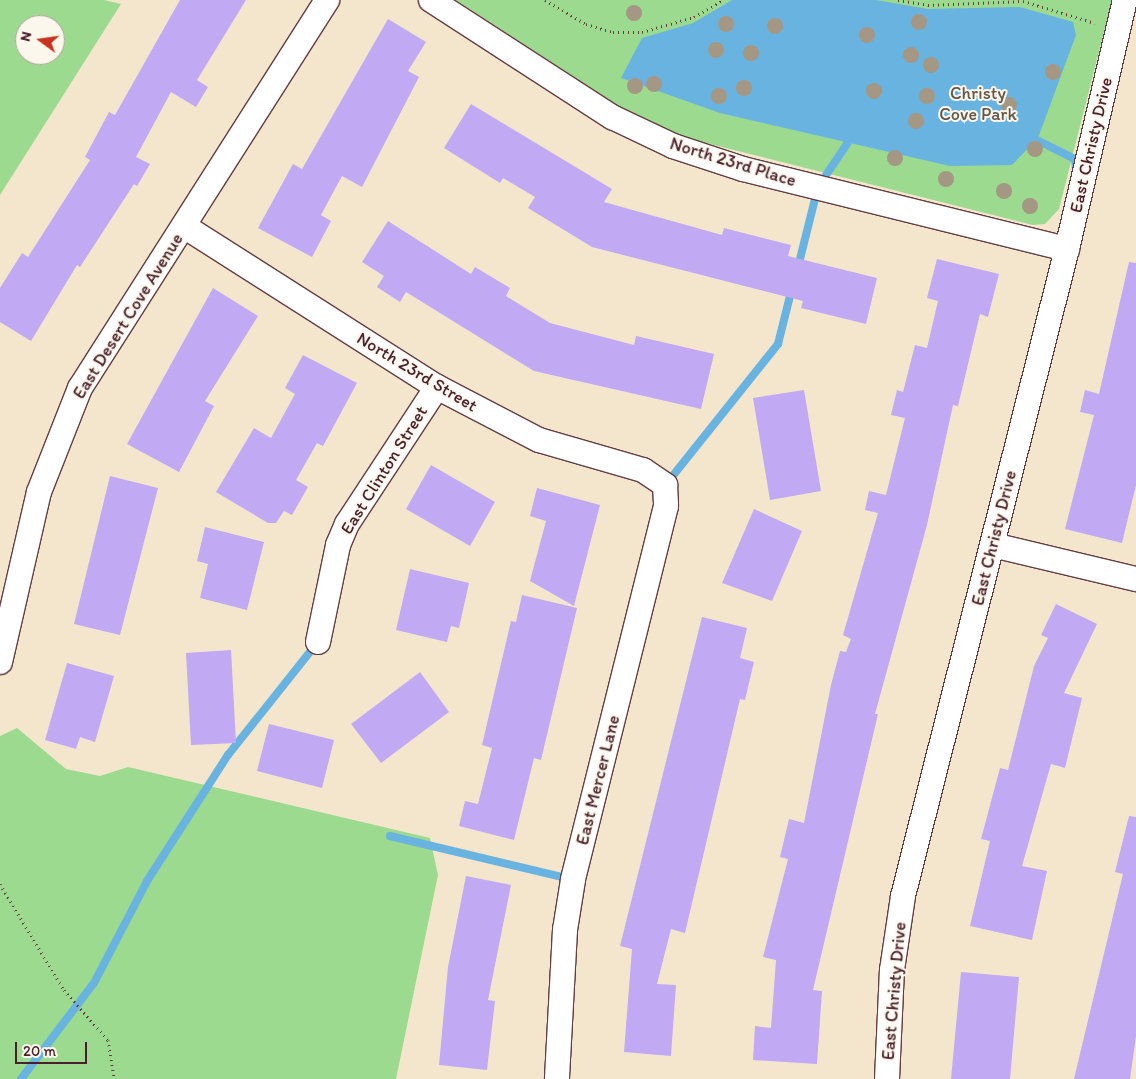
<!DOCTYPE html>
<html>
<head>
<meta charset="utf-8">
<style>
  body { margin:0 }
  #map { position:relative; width:1136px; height:1079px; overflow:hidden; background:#f4e6cd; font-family:Itim,sans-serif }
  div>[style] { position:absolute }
  .green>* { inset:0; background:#9bda8f }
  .water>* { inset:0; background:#69b3e1 }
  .stream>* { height:8px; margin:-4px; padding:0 4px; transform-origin:4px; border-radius:4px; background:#69b3e1 }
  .building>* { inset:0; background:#c1a9f3 }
  .path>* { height:3px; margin-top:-1.5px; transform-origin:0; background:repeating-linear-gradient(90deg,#643d43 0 1px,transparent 0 5px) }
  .roads { filter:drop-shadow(1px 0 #643d43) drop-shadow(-1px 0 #643d43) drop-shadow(0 1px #643d43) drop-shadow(0 -1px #643d43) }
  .minor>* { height:24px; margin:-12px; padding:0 12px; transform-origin:12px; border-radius:12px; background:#fff }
  .trees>* { width:16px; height:16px; margin:-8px; border-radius:50%; background:#a49784 }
  span { translate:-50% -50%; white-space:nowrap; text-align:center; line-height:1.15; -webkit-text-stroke:4px #fbf7ec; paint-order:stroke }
  .park-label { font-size:18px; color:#625749 }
  .street-label { font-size:18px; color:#4a1f2b }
  .north { position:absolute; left:15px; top:15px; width:50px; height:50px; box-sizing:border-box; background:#fbf7ec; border:1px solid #b4a19f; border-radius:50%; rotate:284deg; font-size:14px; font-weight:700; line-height:20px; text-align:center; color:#4a1f2b }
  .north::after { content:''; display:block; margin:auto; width:18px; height:22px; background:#c8321e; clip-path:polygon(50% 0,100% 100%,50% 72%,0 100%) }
  .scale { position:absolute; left:15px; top:1042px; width:72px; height:22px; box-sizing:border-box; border:2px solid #4a1f2b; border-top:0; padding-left:6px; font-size:15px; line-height:18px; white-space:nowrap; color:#4a1f2b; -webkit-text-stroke:4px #fbf7ec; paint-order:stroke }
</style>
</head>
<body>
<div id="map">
  <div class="green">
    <i style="clip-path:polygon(evenodd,0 0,104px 0,121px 4px,0 195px,0 0,25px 25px,55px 25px,55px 55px,25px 55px,25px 25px)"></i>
    <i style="clip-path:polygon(456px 0,1112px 0,1059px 209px,1045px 224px,1033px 225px,686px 138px,619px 106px)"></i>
    <i style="clip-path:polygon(17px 728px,66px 769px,100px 776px,128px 767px,430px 838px,438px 875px,396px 1079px,0 1079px,0 736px)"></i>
  </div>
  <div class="water">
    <i style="clip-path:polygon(732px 0,876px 0,928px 9px,1020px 7px,1073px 22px,1076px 35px,1038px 138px,1012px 165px,950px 166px,720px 113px,621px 78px,642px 38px,693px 23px)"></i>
  </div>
  <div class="stream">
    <i style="left:1029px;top:136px;width:51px;rotate:26.6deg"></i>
    <i style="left:1075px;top:159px;width:12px;rotate:85deg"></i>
    <i style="left:798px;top:267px;width:82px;rotate:-76deg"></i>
    <i style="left:818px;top:187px;width:63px;rotate:-56.1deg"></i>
    <i style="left:667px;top:483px;width:178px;rotate:-51.4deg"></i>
    <i style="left:778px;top:344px;width:58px;rotate:-76deg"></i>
    <i style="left:390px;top:836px;width:186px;rotate:13.4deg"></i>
    <i style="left:21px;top:1079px;width:121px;rotate:-52.8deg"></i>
    <i style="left:94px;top:983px;width:115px;rotate:-62.5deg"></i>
    <i style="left:147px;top:881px;width:150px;rotate:-57.3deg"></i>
    <i style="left:228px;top:755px;width:143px;rotate:-51.5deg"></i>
  </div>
  <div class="building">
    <i style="clip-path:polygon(180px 0,246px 0,197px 80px,208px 87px,196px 107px,171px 92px,136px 157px,150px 164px,137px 186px,134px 184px,80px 267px,77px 265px,31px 341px,0 322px,0 288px,22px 253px,28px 257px,90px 160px,85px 157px,109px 112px,115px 115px)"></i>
    <i style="clip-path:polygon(388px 19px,426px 42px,408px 71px,419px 77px,362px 187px,342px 176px,321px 215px,331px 221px,312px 257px,258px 228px,293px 164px,302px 169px)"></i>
    <i style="clip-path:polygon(471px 104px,612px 189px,604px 202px,722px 235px,724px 228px,791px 245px,788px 256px,877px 278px,866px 324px,801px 308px,803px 301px,592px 247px,528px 208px,535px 197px,503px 178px,500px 183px,444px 148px)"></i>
    <i style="clip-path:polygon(388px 221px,471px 274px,475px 267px,510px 288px,506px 296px,550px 323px,634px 345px,636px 336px,714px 354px,701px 409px,534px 371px,406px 292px,400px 302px,377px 287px,384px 276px,362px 262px)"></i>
    <i style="clip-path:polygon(937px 259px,999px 274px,988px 317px,980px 314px,958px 406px,953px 405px,927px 525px,875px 714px,878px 714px,813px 990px,822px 991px,817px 1064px,753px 1060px,755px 1026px,771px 1028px,776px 960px,763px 957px,788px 859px,780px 857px,789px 819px,804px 823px,831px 685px,840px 651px,846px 652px,851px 639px,843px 635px,878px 513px,865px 510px,869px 491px,886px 495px,905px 418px,891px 415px,897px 390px,903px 392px,915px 345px,927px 348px,938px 301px,927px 298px)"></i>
    <i style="clip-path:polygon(1129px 262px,1136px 263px,1136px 485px,1122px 543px,1065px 529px,1094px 415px,1080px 412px,1085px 390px,1099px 394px)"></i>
    <i style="clip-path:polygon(213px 288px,258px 316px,205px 401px,214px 406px,179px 472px,127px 444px)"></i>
    <i style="clip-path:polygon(303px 355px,357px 383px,323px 446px,317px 443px,296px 480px,308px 487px,292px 515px,284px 511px,276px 523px,268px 523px,216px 492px,254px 428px,271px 438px,295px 394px,285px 388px)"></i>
    <i style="clip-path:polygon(804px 390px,821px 491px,770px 500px,753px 398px)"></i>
    <i style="clip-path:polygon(431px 465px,495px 502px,470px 546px,406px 509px)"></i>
    <i style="clip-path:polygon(110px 476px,158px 488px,120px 635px,74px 624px)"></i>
    <i style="clip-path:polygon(537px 488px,600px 505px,574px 606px,530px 581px,546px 521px,530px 516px)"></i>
    <i style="clip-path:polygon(754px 509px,802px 531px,772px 601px,722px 583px)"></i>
    <i style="clip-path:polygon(205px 527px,264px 542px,247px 610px,200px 598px,208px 564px,197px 561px)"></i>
    <i style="clip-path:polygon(410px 569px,469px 583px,459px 628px,451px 626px,447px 642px,396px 630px)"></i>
    <i style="clip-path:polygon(522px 595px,577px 608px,541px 760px,534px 758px,514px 840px,459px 826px,465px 801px,478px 804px,492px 748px,482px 745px,511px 621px,516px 622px)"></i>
    <i style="clip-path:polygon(1056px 604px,1097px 624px,1064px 693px,1082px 698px,1065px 768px,1051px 764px,1022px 866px,1047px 871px,1032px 940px,970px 926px,990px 841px,981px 839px,1000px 768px,1008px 770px,1034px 666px,1048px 638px,1041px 635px)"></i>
    <i style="clip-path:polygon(702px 617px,747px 628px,740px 658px,754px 662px,745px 700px,740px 699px,685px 933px,671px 929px,657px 984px,676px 985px,671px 1056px,624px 1052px,632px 949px,620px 946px)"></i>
    <i style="clip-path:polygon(231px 650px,236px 743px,191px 745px,186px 653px)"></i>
    <i style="clip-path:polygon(67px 663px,114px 676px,95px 742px,80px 737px,76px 749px,45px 740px)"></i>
    <i style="clip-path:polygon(420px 672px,449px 712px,381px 763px,351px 724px)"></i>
    <i style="clip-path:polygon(269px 724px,334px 740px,322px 788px,257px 771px)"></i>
    <i style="clip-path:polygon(1129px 816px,1136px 817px,1136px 1036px,1130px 1079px,1074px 1079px,1123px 874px,1115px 872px)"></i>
    <i style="clip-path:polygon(466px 876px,511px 885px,488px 1000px,495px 1001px,487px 1070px,439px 1065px,448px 967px)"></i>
    <i style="clip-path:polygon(961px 972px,1019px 977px,1010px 1079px,951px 1079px)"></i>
  </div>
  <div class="path">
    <i style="left:545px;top:0;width:48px;rotate:30.3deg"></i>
    <i style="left:586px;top:24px;width:28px;rotate:17deg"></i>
    <i style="left:613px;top:32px;width:29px"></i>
    <i style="left:642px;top:32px;width:54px;rotate:-16.1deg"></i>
    <i style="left:694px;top:17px;width:34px;rotate:-30deg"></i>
    <i style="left:898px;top:0;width:30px;rotate:9deg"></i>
    <i style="left:928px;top:5px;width:95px;rotate:-2.4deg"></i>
    <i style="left:1023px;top:1px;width:75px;rotate:17deg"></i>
    <i style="left:0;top:884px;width:124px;rotate:58.9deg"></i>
    <i style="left:64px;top:990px;width:67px;rotate:48.7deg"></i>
    <i style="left:108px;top:1040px;width:39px;rotate:81deg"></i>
  </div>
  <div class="roads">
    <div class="minor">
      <i style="left:431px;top:0;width:216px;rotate:32.9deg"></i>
      <i style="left:612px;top:117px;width:68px;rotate:25.4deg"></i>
      <i style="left:673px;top:146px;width:74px;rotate:18.2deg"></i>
      <i style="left:743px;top:169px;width:334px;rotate:13.9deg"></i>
      <i style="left:184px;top:226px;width:300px;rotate:32.5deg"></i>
      <i style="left:437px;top:387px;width:115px;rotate:27.5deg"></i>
      <i style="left:539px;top:440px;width:108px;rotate:16.1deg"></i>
      <i style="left:643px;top:470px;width:27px;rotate:34deg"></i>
      <i style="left:665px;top:485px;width:21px;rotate:87deg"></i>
      <i style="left:666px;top:506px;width:385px;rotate:104deg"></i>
      <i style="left:573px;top:880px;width:51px;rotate:99.1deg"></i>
      <i style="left:565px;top:930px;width:149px;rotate:93.1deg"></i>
      <i style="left:993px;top:545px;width:147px;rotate:13.4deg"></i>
      <i style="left:318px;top:642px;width:99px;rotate:-78.3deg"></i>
      <i style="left:338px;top:545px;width:23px;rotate:-67deg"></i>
      <i style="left:347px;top:524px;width:164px;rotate:-56.7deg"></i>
      <i style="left:0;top:662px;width:174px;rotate:-77.1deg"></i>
      <i style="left:39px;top:492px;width:112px;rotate:-68.5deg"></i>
      <i style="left:80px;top:388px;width:460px;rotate:-57.5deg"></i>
      <i style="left:887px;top:1079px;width:109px;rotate:-87.4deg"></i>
      <i style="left:892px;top:970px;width:75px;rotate:-81.5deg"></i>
      <i style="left:903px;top:896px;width:667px;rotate:-75.78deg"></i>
      <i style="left:1067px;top:249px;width:256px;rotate:-76.9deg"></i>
    </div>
  </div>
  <div class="trees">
    <i style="left:634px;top:13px"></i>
    <i style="left:919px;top:22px"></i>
    <i style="left:726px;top:24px"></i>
    <i style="left:775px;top:26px"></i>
    <i style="left:867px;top:35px"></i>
    <i style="left:716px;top:50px"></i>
    <i style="left:751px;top:53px"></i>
    <i style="left:911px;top:55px"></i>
    <i style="left:931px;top:65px"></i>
    <i style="left:1053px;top:72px"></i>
    <i style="left:654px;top:84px"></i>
    <i style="left:635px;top:86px"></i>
    <i style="left:744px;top:88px"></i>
    <i style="left:874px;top:91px"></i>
    <i style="left:719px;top:96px"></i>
    <i style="left:927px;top:96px"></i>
    <i style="left:1009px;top:105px"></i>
    <i style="left:916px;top:121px"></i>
    <i style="left:1035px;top:149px"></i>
    <i style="left:895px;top:158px"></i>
    <i style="left:946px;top:179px"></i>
    <i style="left:1004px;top:191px"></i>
    <i style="left:1030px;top:206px"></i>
  </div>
  <div class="park-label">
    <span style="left:978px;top:104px">Christy<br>Cove Park</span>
  </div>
  <div class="street-label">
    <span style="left:1091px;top:145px;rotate:-77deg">East Christy Drive</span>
    <span style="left:733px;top:162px;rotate:17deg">North 23rd Place</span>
    <span style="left:128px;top:316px;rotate:-58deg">East Desert Cove Avenue</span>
    <span style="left:417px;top:372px;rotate:31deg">North 23rd Street</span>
    <span style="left:384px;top:470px;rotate:-58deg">East Clinton Street</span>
    <span style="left:994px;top:538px;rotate:-76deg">East Christy Drive</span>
    <span style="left:598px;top:780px;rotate:-76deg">East Mercer Lane</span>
    <span style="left:894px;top:991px;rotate:-85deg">East Christy Drive</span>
  </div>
  <div class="north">N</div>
  <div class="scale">20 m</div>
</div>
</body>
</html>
